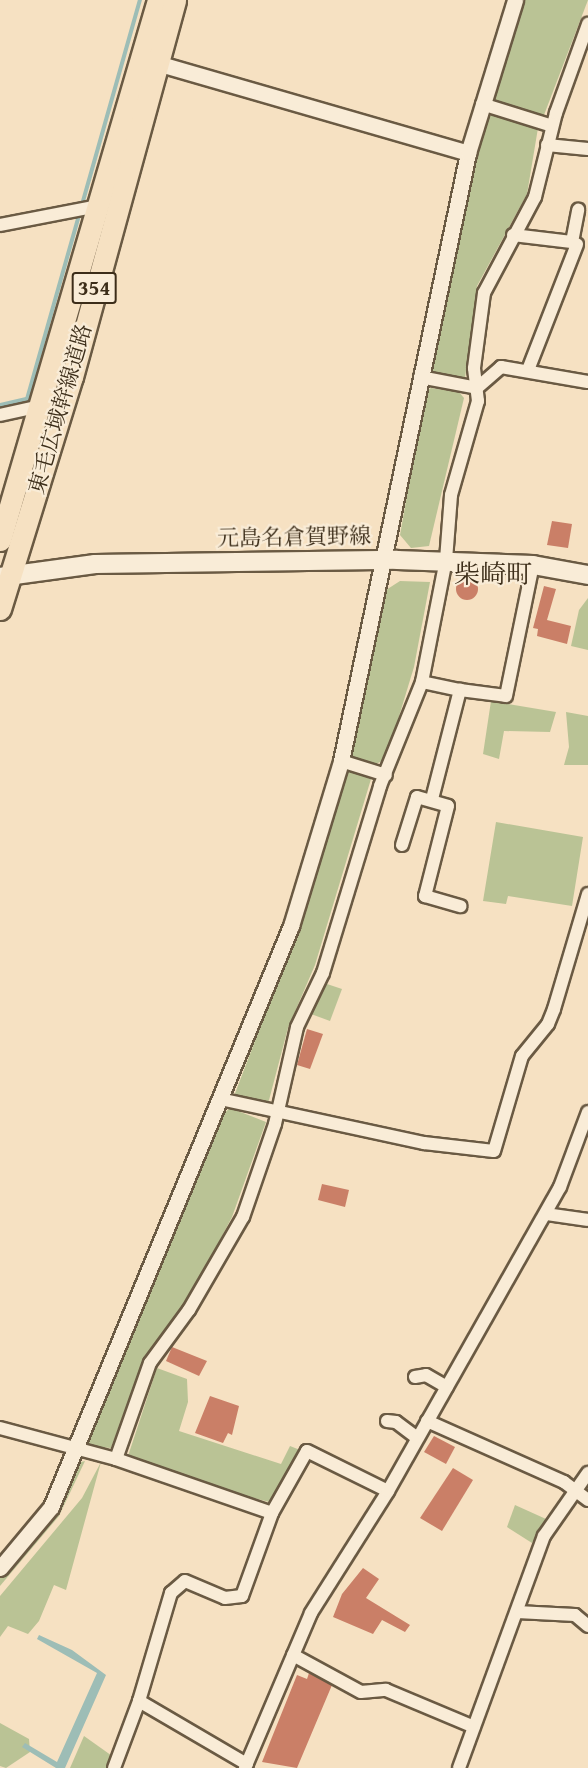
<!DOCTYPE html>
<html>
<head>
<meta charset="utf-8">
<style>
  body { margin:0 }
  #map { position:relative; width:588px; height:1768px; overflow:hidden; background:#f6e1c2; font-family:"Gentium Book Plus","Noto Serif JP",serif }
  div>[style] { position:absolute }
  .green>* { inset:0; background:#bac395 }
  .water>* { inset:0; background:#9dbdb6 }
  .stream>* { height:4px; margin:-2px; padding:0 2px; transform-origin:2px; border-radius:2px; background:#9dbdb6 }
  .building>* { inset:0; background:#ca7f67 }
  .round { border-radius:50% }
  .roads { filter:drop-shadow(2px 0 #6a5a43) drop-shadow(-2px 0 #6a5a43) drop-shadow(0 2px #6a5a43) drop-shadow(0 -2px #6a5a43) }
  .minor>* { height:12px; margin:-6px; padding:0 6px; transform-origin:6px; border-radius:6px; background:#f9ecd7 }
  .tertiary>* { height:15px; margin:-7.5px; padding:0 7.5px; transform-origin:7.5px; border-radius:7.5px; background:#f9ecd7 }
  .secondary>* { height:18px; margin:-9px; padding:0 9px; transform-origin:9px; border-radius:9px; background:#f9ecd7 }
  .trunk>* { height:21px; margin:-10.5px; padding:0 10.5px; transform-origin:10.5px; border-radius:10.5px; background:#f6e1c2 }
  span { translate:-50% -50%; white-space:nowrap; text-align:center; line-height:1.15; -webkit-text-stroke:4.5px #f9ecd7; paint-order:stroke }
  .shield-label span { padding:2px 4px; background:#f9ecd7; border:2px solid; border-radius:4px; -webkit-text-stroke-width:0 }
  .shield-label { font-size:21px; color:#3c2d19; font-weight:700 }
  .street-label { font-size:22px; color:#3c2d19 }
  .quarter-label { font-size:26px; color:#3c2d19 }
</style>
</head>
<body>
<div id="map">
  <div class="green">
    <i style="clip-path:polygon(524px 0,588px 0,544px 115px,496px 102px,492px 93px)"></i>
    <i style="clip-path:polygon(492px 115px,538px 128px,527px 194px,477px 286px,465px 378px,435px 376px,430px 367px,473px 161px,486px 119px)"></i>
    <i style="clip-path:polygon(431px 388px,459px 392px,464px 398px,429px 546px,411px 548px,400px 535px,425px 392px)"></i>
    <i style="clip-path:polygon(400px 581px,430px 582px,414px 667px,386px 759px,376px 764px,353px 760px,349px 749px,386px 590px)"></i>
    <i style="clip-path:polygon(588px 598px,588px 650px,571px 646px,579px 610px)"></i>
    <i style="clip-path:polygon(491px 701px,556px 712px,550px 732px,504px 731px,499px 759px,483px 754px)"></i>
    <i style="clip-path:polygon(566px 712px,588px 716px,588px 765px,564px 765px,569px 747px)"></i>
    <i style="clip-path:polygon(348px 770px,371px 779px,315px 965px,288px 1028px,268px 1104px,234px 1096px,293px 941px,342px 774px)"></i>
    <i style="clip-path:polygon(496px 822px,583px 837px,572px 906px,508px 896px,506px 904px,483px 901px)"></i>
    <i style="clip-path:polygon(327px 984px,342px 989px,330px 1021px,311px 1014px,322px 985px)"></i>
    <i style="clip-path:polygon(230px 1108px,266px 1122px,232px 1217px,189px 1299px,143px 1360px,111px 1448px,85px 1446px,84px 1438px,221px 1116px)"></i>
    <i style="clip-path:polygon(157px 1368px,187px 1379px,188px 1402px,179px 1431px,281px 1464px,290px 1446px,300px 1450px,273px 1503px,199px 1484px,128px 1456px)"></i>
    <i style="clip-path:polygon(85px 1461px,59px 1516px,0 1586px,0 1575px,77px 1463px)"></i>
    <i style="clip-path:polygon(101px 1462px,66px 1590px,54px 1585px,39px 1621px,28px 1634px,8px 1626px,0 1637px,0 1596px,82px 1498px)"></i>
    <i style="clip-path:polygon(515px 1505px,546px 1519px,532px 1543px,507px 1527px)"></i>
    <i style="clip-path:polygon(0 1723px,29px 1739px,30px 1752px,6px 1768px,0 1766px)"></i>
    <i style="clip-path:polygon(84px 1736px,115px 1758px,111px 1768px,70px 1768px)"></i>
  </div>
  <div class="water">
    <i style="clip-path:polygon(39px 1635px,72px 1650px,106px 1675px,65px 1768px,56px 1768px,22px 1747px,25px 1743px,57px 1762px,97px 1673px,37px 1639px)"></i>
  </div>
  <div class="stream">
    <i style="left:0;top:405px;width:28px;rotate:-13deg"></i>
    <i style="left:27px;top:399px;width:415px;rotate:-74.2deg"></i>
  </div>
  <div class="building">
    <i style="clip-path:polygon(552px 521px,572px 524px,568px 548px,547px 545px)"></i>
    <i class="round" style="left:456px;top:578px;width:22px;height:22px"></i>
    <i style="clip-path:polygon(544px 586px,556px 589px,547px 620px,571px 626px,567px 644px,537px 636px,538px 629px,533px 628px)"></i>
    <i style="clip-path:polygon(307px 1029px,323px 1034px,310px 1069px,297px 1065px)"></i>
    <i style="clip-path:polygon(322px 1184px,349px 1190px,345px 1207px,318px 1200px)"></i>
    <i style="clip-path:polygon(172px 1347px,207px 1361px,199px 1376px,166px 1361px)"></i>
    <i style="clip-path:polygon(210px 1396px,239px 1406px,232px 1435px,228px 1433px,223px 1443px,195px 1433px)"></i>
    <i style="clip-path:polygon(434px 1436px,455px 1447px,446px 1464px,424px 1452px)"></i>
    <i style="clip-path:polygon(453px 1468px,473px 1480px,442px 1531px,420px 1518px)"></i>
    <i style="clip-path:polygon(363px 1568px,379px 1579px,366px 1598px,410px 1625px,405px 1632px,382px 1620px,373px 1634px,333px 1617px,342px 1594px)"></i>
    <i style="clip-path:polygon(309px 1673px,332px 1685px,297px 1768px,262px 1762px,297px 1675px,307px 1679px)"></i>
  </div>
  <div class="roads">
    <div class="minor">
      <i style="left:482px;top:104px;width:73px;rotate:17.4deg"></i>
      <i style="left:547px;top:145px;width:41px;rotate:5.6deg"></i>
      <i style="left:0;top:225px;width:100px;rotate:-11deg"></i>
      <i style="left:513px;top:235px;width:59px;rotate:6.8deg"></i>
      <i style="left:572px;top:242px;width:33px;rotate:-79deg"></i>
      <i style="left:528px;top:370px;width:135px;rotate:-68.7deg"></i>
      <i style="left:420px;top:377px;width:58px;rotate:10.9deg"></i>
      <i style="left:477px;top:388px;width:32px;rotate:-41deg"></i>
      <i style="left:501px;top:367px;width:88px;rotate:9.8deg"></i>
      <i style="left:0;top:415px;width:42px;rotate:-12.4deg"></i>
      <i style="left:422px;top:682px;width:39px;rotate:12deg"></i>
      <i style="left:341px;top:761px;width:47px;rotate:17.3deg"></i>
      <i style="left:432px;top:799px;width:113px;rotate:-75.6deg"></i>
      <i style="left:460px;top:690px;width:46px;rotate:7.4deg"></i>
      <i style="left:506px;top:696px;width:134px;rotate:-78.4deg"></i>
      <i style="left:402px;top:845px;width:50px;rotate:-72.6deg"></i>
      <i style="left:417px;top:797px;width:32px;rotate:16deg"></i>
      <i style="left:448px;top:806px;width:93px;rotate:104.3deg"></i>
      <i style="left:425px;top:896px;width:37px;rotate:16deg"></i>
      <i style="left:220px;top:1099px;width:209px;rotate:12.2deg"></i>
      <i style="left:424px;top:1143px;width:70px;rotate:6.5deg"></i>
      <i style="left:494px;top:1151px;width:99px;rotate:-73.6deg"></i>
      <i style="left:522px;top:1056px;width:41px;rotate:-50.9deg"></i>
      <i style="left:548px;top:1024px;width:16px;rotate:-68deg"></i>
      <i style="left:554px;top:1009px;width:120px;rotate:-73.5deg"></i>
      <i style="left:546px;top:1214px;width:42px;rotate:8.1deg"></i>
      <i style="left:415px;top:1377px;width:11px;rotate:-10deg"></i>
      <i style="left:426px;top:1375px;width:24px;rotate:30deg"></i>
      <i style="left:387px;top:1421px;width:9px;rotate:6deg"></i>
      <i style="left:396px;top:1422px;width:26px;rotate:37deg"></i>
      <i style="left:427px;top:1421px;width:150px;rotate:24deg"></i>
      <i style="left:564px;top:1482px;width:30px;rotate:37deg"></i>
      <i style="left:0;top:1428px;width:120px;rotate:15deg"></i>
      <i style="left:116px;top:1459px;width:165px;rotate:19.1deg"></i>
      <i style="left:272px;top:1513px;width:71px;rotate:-60.6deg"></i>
      <i style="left:307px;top:1451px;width:90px;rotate:26.3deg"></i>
      <i style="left:116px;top:1459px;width:102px;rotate:-70.5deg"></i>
      <i style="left:150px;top:1363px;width:66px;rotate:-53.7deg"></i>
      <i style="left:189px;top:1310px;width:108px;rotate:-59.9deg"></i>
      <i style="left:243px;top:1217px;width:98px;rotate:-71deg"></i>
      <i style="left:275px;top:1124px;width:99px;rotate:-77.2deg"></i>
      <i style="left:297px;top:1027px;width:60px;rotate:-64.3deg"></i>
      <i style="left:323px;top:973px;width:195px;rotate:-73deg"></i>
      <i style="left:380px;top:786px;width:112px;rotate:-68deg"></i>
      <i style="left:422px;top:682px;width:124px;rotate:-78.9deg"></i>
      <i style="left:446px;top:560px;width:65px;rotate:-85.6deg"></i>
      <i style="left:451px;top:495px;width:98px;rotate:-74deg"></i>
      <i style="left:478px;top:401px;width:33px;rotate:-97deg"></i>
      <i style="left:474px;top:368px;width:76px;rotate:-82.4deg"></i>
      <i style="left:484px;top:293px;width:109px;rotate:-62deg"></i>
      <i style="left:535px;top:197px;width:87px;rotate:-76deg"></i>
      <i style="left:556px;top:113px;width:95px;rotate:-70.2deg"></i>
      <i style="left:517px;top:1612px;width:58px;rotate:3deg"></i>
      <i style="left:575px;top:1615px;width:17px;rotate:40deg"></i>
      <i style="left:293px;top:1655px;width:77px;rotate:28.6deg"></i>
      <i style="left:361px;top:1692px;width:25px;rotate:-5deg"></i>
      <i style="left:386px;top:1690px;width:95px;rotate:22.8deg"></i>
      <i style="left:139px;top:1701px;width:125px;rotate:30.3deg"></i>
      <i style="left:114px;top:1768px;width:72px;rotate:-69.5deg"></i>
      <i style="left:139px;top:1701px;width:113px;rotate:-73.5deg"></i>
      <i style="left:171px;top:1593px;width:18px;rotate:-41deg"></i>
      <i style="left:185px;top:1581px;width:43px;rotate:23deg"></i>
      <i style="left:225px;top:1598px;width:17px;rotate:-7deg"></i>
      <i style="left:242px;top:1596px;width:88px;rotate:-70.1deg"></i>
      <i style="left:245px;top:1768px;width:168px;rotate:-66.9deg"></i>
      <i style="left:311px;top:1613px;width:144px;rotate:-57.7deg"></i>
      <i style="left:388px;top:1491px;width:349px;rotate:-60.5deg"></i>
      <i style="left:560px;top:1187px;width:80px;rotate:-69.5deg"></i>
      <i style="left:459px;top:1768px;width:247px;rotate:-69.9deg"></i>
      <i style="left:544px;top:1536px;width:77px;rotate:-55.1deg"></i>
    </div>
    <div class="tertiary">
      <i style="left:157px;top:63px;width:324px;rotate:16.1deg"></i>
      <i style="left:0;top:1568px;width:80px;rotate:-50.1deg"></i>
      <i style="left:51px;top:1507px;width:629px;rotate:-67.56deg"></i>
      <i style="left:291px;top:926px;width:172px;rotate:-73.1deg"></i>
      <i style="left:341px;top:761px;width:621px;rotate:-78.2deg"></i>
      <i style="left:468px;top:153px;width:160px;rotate:-72.9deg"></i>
    </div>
    <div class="secondary">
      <i style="left:0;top:577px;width:96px;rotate:-7.8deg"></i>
      <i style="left:95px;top:564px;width:302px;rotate:-0.8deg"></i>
      <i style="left:397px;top:560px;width:136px;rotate:2.1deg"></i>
      <i style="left:533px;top:565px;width:56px;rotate:10.3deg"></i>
    </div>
    <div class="trunk">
      <i style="left:0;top:540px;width:563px;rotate:-73.69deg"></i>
      <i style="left:0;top:609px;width:243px;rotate:-72.8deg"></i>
      <i style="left:72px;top:377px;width:391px;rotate:-74.7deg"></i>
    </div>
  </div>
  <div class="shield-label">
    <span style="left:94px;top:288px">354</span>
  </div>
  <div class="street-label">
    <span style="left:60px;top:409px;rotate:-74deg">東毛広域幹線道路</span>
    <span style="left:294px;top:537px;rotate:-1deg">元島名倉賀野線</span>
  </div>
  <div class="quarter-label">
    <span style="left:493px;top:574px">柴崎町</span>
  </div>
</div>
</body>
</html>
